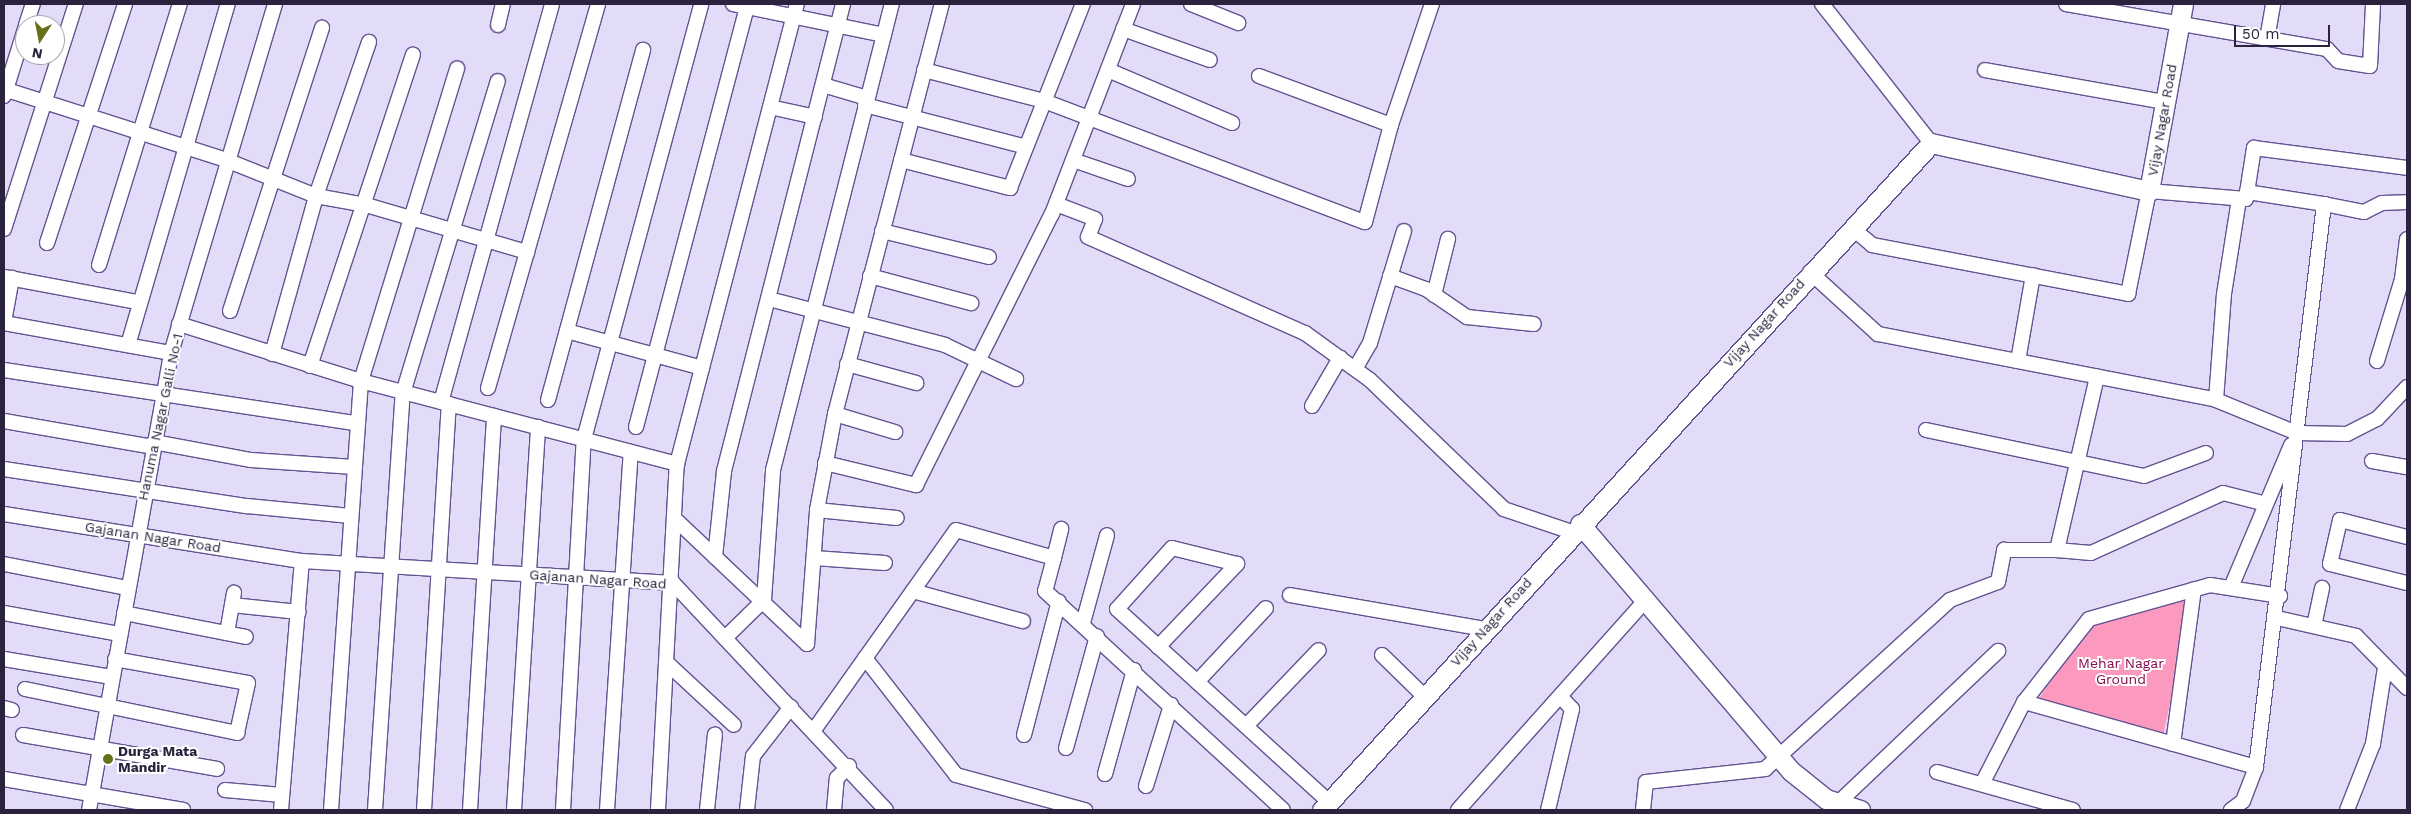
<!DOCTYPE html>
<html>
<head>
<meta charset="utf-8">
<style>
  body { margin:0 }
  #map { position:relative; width:2411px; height:814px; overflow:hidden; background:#e2dcf9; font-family:"Work Sans",sans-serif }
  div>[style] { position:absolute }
  .green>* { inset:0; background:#fb99bf }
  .roads { filter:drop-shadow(1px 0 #645391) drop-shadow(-1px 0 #645391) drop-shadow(0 1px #645391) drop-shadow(0 -1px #645391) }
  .street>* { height:14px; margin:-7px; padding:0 7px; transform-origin:7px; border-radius:7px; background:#fff }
  .secondary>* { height:19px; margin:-9.5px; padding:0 9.5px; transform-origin:9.5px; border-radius:9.5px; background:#fff }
  .dots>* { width:14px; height:14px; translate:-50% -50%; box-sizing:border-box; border:2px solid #fff; border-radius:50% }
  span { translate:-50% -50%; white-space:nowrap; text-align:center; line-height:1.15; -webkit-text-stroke:4px #fff; paint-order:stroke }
  .street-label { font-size:14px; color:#2b233e }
  .park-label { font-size:14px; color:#860f4f }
  .poi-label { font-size:14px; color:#2b233e; font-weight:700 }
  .left { translate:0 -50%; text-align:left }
  .frame { position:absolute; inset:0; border:5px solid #2b233e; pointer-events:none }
  .north { position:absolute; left:15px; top:15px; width:50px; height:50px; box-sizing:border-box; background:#fff; border:1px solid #aaa7b2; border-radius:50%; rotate:191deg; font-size:14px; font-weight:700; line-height:20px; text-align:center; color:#2b233e }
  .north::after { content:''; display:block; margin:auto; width:18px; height:22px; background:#677018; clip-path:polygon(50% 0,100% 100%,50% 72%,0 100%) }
  .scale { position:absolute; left:2234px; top:25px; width:96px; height:22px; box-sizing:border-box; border:2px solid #2b233e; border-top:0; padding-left:6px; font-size:15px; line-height:18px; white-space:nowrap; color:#2b233e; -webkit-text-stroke:4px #fff; paint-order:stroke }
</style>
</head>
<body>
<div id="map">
  <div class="green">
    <i style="clip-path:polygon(2194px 589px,2162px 741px,2035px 705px,2089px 619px)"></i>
  </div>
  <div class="roads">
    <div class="street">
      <i style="left:733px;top:4px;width:154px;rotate:11.6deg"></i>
      <i style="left:1191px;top:4px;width:51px;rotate:22deg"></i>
      <i style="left:1822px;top:4px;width:177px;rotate:51.9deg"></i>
      <i style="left:2066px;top:4px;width:265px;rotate:9.8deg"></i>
      <i style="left:2327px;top:49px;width:16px;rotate:47deg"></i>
      <i style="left:2338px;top:61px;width:32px;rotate:9deg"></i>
      <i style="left:2370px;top:66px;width:62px;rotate:-87.2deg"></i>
      <i style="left:26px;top:25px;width:22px;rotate:-72deg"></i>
      <i style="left:498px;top:25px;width:22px;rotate:-77deg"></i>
      <i style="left:1123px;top:29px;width:92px;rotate:19.6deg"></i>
      <i style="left:2267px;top:39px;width:36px;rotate:-80deg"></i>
      <i style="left:924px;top:70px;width:124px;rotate:14.5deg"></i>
      <i style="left:1044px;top:101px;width:343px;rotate:20.7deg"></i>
      <i style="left:1365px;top:222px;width:100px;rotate:-75deg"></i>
      <i style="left:1108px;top:70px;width:135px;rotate:23.1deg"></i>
      <i style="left:1985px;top:70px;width:183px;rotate:10.1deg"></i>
      <i style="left:1259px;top:76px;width:141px;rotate:20.4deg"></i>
      <i style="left:1391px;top:125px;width:128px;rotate:-71.3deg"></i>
      <i style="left:823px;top:85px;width:46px;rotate:16.5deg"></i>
      <i style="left:4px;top:89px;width:233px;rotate:17.7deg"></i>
      <i style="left:226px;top:160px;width:97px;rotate:21.8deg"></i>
      <i style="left:316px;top:196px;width:51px;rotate:10.2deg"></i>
      <i style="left:366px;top:205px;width:168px;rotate:16.3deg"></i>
      <i style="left:4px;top:96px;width:70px;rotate:-72.6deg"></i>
      <i style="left:865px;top:105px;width:166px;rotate:14.6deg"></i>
      <i style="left:770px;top:107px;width:46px;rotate:12.5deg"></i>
      <i style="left:901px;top:160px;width:113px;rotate:14.4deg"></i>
      <i style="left:1010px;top:188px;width:198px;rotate:-68.4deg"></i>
      <i style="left:1073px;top:160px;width:58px;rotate:19.1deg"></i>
      <i style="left:2247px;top:192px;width:78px;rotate:8.9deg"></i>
      <i style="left:1056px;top:204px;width:42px;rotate:21deg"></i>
      <i style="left:1095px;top:219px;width:19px;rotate:111deg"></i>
      <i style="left:1088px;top:237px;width:237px;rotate:23.9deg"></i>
      <i style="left:1305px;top:333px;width:80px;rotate:35.9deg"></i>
      <i style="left:1370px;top:380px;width:186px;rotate:43.9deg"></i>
      <i style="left:1504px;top:509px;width:72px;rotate:18.7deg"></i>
      <i style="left:1852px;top:228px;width:26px;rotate:40deg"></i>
      <i style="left:1872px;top:245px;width:261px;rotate:10.8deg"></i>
      <i style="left:2128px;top:294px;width:105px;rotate:-78.5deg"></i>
      <i style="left:2149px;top:191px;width:97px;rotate:4.7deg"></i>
      <i style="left:2246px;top:199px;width:52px;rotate:-81.1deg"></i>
      <i style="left:2254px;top:148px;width:154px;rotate:7.4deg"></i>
      <i style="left:4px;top:229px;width:236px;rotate:-72.3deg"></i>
      <i style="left:882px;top:231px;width:110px;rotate:13.7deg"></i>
      <i style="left:47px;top:243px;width:251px;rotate:-71.9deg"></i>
      <i style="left:99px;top:265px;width:273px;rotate:-72.8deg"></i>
      <i style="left:1810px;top:272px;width:92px;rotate:42.4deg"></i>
      <i style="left:1878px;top:334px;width:344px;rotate:11deg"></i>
      <i style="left:2216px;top:400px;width:87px;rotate:22.2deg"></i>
      <i style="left:2297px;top:433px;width:50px;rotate:1.1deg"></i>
      <i style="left:2347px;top:434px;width:34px;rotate:-27deg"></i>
      <i style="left:2377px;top:419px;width:44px;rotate:-46.8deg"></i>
      <i style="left:870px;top:276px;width:105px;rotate:15deg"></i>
      <i style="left:1390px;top:276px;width:38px;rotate:20deg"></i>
      <i style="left:1426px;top:289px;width:50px;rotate:34.3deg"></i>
      <i style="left:1467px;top:317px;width:67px;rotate:6deg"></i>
      <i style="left:4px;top:277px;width:136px;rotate:10.6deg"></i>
      <i style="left:1434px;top:295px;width:58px;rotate:-76deg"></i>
      <i style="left:769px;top:299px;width:182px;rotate:14.6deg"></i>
      <i style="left:945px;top:345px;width:79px;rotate:25.6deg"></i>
      <i style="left:230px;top:311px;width:298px;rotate:-72deg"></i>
      <i style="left:4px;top:322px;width:45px;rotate:-79.7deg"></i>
      <i style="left:4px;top:323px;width:170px;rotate:10.2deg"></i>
      <i style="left:179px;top:324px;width:191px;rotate:17.4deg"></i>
      <i style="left:361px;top:381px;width:327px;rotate:14.7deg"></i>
      <i style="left:567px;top:331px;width:140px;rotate:15.3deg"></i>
      <i style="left:128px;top:345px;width:355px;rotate:-73.7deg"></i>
      <i style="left:272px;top:354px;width:164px;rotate:-74.4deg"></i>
      <i style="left:316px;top:196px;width:163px;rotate:-71deg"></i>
      <i style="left:2018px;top:361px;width:87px;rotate:-80.1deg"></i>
      <i style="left:2377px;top:361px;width:86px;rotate:-73deg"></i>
      <i style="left:2402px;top:279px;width:40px;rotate:-82.9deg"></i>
      <i style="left:847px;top:364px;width:72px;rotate:15.4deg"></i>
      <i style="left:310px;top:366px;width:328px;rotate:-71.7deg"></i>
      <i style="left:1355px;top:369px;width:30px;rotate:-60deg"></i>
      <i style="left:1370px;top:343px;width:117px;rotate:-73.1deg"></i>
      <i style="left:4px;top:370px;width:356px;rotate:8.6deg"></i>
      <i style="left:488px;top:388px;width:399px;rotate:-74deg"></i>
      <i style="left:548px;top:400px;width:363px;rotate:-74.8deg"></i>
      <i style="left:2216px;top:400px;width:106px;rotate:-85.7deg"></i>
      <i style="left:2224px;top:294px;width:96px;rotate:-81deg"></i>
      <i style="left:441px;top:402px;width:413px;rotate:-74.4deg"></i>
      <i style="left:1312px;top:406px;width:56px;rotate:-59.7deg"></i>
      <i style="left:835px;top:414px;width:63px;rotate:16.7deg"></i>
      <i style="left:4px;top:421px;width:151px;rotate:9.9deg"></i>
      <i style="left:636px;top:427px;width:438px;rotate:-75.2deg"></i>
      <i style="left:1926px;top:430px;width:223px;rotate:11.9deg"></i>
      <i style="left:2144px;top:476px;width:66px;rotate:-20.4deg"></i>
      <i style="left:154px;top:442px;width:99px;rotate:10.5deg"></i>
      <i style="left:251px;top:460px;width:103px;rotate:3.9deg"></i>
      <i style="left:2372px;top:461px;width:36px;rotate:10deg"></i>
      <i style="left:825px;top:463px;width:94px;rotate:13.6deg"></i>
      <i style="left:916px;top:485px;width:303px;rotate:-63.4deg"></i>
      <i style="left:1052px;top:214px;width:225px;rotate:-68.9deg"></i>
      <i style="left:4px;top:469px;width:246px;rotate:8.7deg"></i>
      <i style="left:247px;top:506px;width:104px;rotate:5.5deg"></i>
      <i style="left:817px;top:510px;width:80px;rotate:5.7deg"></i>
      <i style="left:4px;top:514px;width:302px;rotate:9deg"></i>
      <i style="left:302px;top:561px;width:372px;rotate:3.4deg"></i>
      <i style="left:673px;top:583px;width:311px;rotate:46.8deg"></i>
      <i style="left:675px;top:519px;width:182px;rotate:43.4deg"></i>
      <i style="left:2407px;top:537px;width:69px;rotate:-165.8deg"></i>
      <i style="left:2340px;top:520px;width:45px;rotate:102.8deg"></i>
      <i style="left:2330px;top:564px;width:79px;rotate:13.9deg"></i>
      <i style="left:2057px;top:550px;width:34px;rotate:5deg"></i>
      <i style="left:2091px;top:553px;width:145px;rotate:-24.4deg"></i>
      <i style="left:2223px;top:493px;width:44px;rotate:14.3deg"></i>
      <i style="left:715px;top:557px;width:86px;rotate:-84deg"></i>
      <i style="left:724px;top:471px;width:482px;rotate:-75.7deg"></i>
      <i style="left:814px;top:558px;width:71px;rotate:4deg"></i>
      <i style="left:1054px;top:558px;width:30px;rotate:-76deg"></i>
      <i style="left:4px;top:564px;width:126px;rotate:11deg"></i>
      <i style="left:2232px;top:585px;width:152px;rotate:-67.1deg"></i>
      <i style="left:913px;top:591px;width:114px;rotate:15.3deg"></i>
      <i style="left:1290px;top:595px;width:198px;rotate:9.9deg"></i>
      <i style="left:232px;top:605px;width:67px;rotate:6deg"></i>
      <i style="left:4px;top:613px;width:118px;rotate:10.3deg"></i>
      <i style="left:124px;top:613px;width:124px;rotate:11.1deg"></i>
      <i style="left:2277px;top:618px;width:81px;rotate:12.8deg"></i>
      <i style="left:2356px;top:636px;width:73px;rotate:45.6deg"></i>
      <i style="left:1083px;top:623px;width:91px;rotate:-74.7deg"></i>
      <i style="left:2314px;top:626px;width:39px;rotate:-78deg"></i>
      <i style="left:227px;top:633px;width:41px;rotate:-80.1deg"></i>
      <i style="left:725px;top:638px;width:54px;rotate:-44.3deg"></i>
      <i style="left:764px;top:600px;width:130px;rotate:-86deg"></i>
      <i style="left:773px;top:470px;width:481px;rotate:-75.7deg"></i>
      <i style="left:807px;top:644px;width:134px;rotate:-85.7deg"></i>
      <i style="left:817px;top:510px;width:98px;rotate:-79.4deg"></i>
      <i style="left:835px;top:414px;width:424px;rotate:-75.4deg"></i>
      <i style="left:1158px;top:647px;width:115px;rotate:-46.4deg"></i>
      <i style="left:1237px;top:564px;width:67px;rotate:-166.2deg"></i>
      <i style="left:1172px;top:548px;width:82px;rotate:132deg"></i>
      <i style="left:1117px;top:609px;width:287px;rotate:42.3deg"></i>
      <i style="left:1382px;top:655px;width:59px;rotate:44.3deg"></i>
      <i style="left:865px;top:658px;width:148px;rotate:52.1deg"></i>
      <i style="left:956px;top:775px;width:134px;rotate:15.2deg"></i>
      <i style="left:4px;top:659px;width:109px;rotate:9.5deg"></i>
      <i style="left:667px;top:663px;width:91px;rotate:42.8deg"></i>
      <i style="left:1197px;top:682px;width:101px;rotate:-47deg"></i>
      <i style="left:25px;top:689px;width:217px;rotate:11.7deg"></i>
      <i style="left:237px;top:733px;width:51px;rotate:-77.6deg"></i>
      <i style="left:248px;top:683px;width:135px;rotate:-169.8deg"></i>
      <i style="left:2024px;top:702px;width:241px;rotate:15.7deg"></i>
      <i style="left:4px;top:708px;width:8px;rotate:14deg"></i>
      <i style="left:1246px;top:726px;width:105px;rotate:-46.2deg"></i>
      <i style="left:814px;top:730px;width:245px;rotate:-54.6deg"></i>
      <i style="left:956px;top:530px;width:102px;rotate:15.9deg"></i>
      <i style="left:1054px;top:558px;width:34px;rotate:105deg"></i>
      <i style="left:1045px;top:591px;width:323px;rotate:42.6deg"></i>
      <i style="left:23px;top:735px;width:197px;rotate:9.9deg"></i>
      <i style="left:1024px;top:735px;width:138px;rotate:-75.4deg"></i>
      <i style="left:2173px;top:744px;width:156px;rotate:-82.3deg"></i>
      <i style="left:1066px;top:748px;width:116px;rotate:-74.5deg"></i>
      <i style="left:1937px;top:772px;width:141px;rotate:15.6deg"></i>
      <i style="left:1105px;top:774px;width:108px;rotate:-74.4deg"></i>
      <i style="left:4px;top:779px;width:182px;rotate:9.8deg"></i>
      <i style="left:1982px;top:784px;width:92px;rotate:-62.9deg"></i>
      <i style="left:2024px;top:702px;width:105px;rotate:-51.9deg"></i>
      <i style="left:2089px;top:619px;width:126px;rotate:-15.7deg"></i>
      <i style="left:2210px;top:585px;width:71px;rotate:8.9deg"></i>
      <i style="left:1146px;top:786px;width:85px;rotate:-72.8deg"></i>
      <i style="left:225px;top:790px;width:57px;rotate:5deg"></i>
      <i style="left:1838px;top:803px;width:221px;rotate:-43.5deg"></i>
      <i style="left:89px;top:810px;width:464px;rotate:-79.8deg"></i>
      <i style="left:171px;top:353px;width:364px;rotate:-73.4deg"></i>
      <i style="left:281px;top:810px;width:250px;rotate:-85.2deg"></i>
      <i style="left:331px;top:810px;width:430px;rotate:-86deg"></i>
      <i style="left:361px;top:381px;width:327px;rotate:-72.9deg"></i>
      <i style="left:375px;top:810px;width:418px;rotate:-86.2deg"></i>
      <i style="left:403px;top:393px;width:326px;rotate:-73.1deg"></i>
      <i style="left:424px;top:810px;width:407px;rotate:-86.5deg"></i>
      <i style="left:470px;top:810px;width:395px;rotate:-86.5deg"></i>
      <i style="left:514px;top:810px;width:384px;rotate:-86.4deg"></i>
      <i style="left:563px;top:810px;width:372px;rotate:-86.8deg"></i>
      <i style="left:584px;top:439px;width:450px;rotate:-74.9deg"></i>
      <i style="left:607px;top:810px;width:359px;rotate:-86.2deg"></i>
      <i style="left:658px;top:810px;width:347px;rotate:-86.9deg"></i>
      <i style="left:677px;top:464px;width:475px;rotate:-75.4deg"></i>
      <i style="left:707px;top:810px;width:76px;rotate:-84deg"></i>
      <i style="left:747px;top:810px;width:54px;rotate:-83.7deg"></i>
      <i style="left:753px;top:756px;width:62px;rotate:-52.2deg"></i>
      <i style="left:834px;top:810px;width:32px;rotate:-85deg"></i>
      <i style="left:837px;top:778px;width:17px;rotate:-45deg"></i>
      <i style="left:1458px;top:810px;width:282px;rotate:-48.2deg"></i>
      <i style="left:1548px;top:810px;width:104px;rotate:-76.6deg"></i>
      <i style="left:1572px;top:709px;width:16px;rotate:-133deg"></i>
      <i style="left:1643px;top:810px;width:28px;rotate:-84deg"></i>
      <i style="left:1646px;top:782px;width:120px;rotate:-6.2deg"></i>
      <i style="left:1765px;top:769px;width:251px;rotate:-42.4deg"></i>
      <i style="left:1950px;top:600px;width:51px;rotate:-20.6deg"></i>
      <i style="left:1998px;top:582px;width:33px;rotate:-79deg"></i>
      <i style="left:2004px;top:550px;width:53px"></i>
      <i style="left:2057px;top:550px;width:178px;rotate:-77deg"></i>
      <i style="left:2231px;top:810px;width:15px;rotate:-37deg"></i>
      <i style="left:2243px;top:801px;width:36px;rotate:-69deg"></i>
      <i style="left:2256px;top:767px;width:567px;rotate:-83.11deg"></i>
      <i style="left:2324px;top:204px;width:41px;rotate:11.3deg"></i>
      <i style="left:2364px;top:212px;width:20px;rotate:-27deg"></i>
      <i style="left:2382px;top:203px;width:25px;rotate:-2deg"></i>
      <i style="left:2347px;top:810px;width:71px;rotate:-68.5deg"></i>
      <i style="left:2373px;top:744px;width:78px;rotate:-81.1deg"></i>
    </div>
    <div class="secondary">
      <i style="left:1580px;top:524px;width:325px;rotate:49.5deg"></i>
      <i style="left:1791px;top:771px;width:45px;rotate:38.7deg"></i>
      <i style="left:1826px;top:799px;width:36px;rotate:18deg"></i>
      <i style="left:1322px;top:810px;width:903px;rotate:-47.6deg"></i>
      <i style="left:1931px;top:143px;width:223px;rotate:12.4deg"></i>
      <i style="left:2149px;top:191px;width:190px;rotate:-79.7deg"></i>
    </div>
  </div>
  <div class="dots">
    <i style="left:108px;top:759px;background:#677018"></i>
  </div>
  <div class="street-label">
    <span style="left:2162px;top:120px;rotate:-80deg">Vijay Nagar Road</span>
    <span style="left:1764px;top:323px;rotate:-48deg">Vijay Nagar Road</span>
    <span style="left:160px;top:417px;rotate:-78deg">Hanuma Nagar Galli No-1</span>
    <span style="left:153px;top:537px;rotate:9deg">Gajanan Nagar Road</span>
    <span style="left:598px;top:579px;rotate:4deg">Gajanan Nagar Road</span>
    <span style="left:1491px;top:622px;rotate:-48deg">Vijay Nagar Road</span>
  </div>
  <div class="park-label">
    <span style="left:2121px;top:671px">Mehar Nagar<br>Ground</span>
  </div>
  <div class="poi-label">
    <span class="left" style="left:118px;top:759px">Durga Mata<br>Mandir</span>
  </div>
  <div class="frame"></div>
  <div class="north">N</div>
  <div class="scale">50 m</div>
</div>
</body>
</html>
